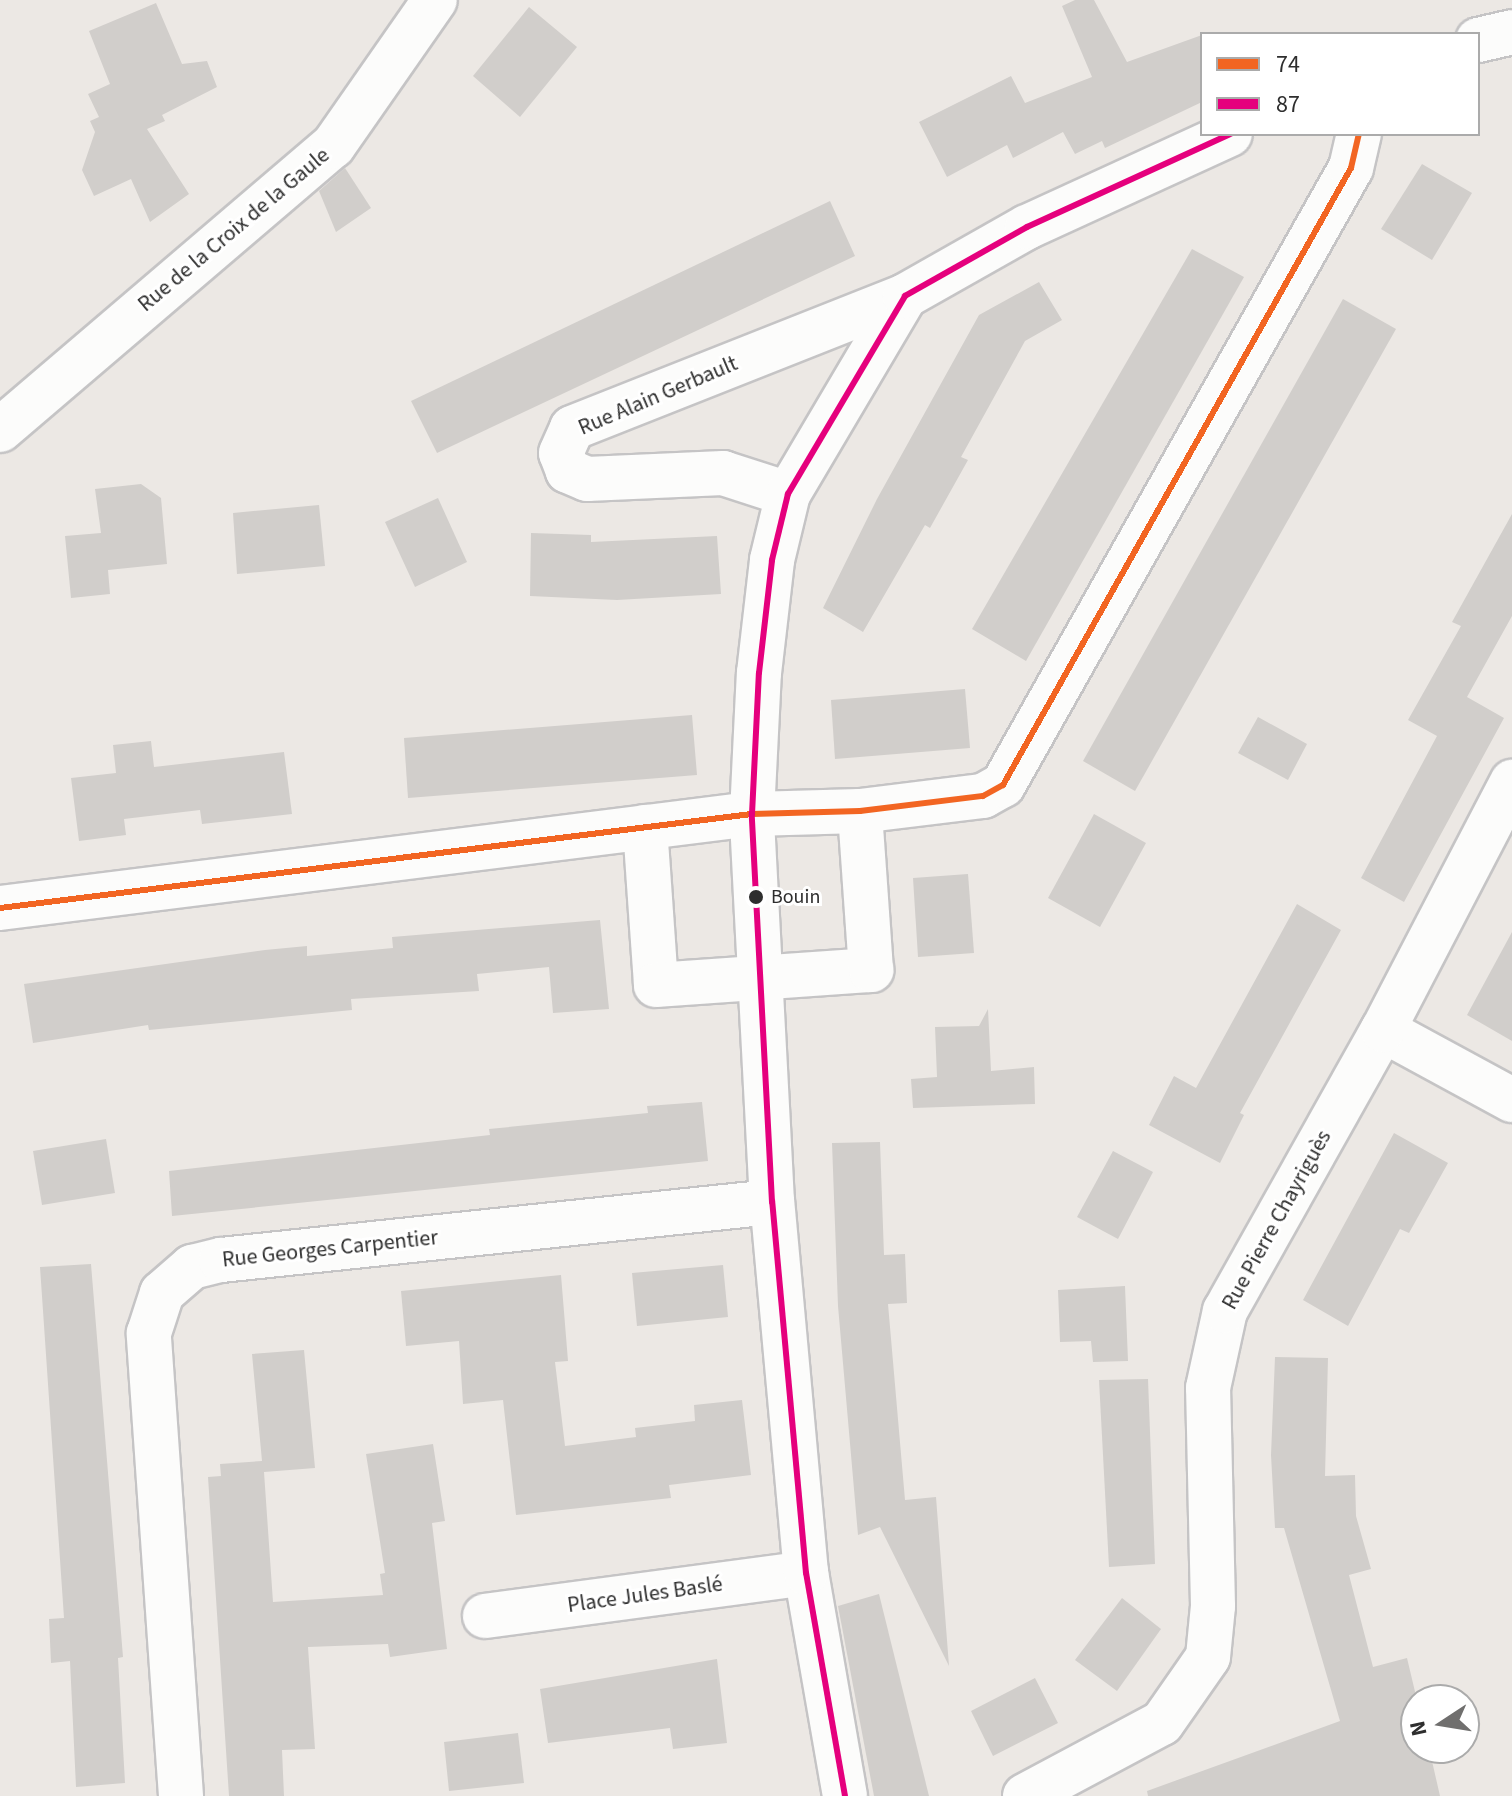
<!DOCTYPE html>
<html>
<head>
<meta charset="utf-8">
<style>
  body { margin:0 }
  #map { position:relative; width:1512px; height:1796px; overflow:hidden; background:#ece8e4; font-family:"Source Sans 3",sans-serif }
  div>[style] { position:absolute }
  .building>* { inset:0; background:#d1cecb }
  .roads { filter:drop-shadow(2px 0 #c5c4c5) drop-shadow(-2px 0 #c5c4c5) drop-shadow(0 2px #c5c4c5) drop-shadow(0 -2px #c5c4c5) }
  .minor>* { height:44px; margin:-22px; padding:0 22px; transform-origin:22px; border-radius:22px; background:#fcfcfb }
  .bus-1>* { height:6px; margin:-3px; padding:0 3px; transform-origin:3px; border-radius:3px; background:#f26522 }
  .bus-2>* { height:6px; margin:-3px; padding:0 3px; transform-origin:3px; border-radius:3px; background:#e5007d }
  .dots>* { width:22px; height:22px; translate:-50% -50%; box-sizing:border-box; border:4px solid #fff; border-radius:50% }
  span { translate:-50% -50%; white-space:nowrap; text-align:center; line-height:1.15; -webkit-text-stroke:6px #fff; paint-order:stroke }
  .bus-label { font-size:20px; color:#2e2e2e }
  .left { translate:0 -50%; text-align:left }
  .street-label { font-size:22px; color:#2e2e2e }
  .legend { position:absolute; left:1200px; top:32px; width:280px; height:104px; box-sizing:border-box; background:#fff; border:2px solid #ababab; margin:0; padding:10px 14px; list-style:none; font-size:24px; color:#2e2e2e }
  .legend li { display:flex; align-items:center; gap:16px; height:40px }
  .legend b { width:40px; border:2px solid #ababab }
  .north { position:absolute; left:1400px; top:1684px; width:80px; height:80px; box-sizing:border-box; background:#fff; border:2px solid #ababab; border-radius:50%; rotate:258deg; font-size:22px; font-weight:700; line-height:32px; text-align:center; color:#2e2e2e }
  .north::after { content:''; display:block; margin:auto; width:28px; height:36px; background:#706f6e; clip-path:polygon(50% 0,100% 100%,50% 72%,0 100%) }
</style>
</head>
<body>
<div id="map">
  <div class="building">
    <i style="clip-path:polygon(1075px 0,1094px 0,1127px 62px,1202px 35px,1202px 102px,1105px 148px,1102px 141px,1075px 154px,1063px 132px,1013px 158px,1007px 145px,947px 177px,919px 122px,1011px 76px,1025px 103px,1092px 77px,1062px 6px)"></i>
    <i style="clip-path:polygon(156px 3px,182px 64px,207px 61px,217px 87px,162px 115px,165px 121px,147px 129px,189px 194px,150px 222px,131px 179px,94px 196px,82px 170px,95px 132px,90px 121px,99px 117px,88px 94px,110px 84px,89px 31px)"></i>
    <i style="clip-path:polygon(529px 7px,577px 47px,520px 117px,473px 76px)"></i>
    <i style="clip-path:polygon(1422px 164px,1472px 193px,1432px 260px,1381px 229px)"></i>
    <i style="clip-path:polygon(345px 168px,371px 208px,336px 232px,319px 191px)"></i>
    <i style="clip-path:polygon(830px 201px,855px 256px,437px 453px,411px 401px)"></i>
    <i style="clip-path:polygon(1192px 249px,1244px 277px,1026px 661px,972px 629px)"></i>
    <i style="clip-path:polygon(1039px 282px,1062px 320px,1025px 341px,961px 457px,968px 460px,930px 528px,925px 525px,863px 632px,823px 608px,877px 499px,979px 315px)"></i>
    <i style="clip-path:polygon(1343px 299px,1396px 329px,1135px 791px,1083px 761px)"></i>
    <i style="clip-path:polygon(141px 484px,161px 498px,167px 564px,108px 570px,110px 594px,71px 598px,65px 536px,101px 533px,95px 489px)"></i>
    <i style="clip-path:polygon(438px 498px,467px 562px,415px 587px,385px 522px)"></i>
    <i style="clip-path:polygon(319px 505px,325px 566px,237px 574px,233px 513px)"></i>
    <i style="clip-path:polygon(1512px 514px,1512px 616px,1467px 697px,1504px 718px,1404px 902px,1361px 878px,1437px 736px,1408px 720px,1461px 626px,1452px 622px)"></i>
    <i style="clip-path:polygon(531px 533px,591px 535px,591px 542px,717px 536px,721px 594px,617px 600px,530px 596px)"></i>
    <i style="clip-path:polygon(965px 689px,970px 748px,835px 759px,831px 700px)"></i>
    <i style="clip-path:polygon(692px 715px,697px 775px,408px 798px,404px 738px)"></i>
    <i style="clip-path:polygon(1258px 717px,1307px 744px,1288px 780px,1238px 753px)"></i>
    <i style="clip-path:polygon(151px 741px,154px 767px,284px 752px,292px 814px,202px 824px,200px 810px,124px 819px,126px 835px,79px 841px,71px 778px,116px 773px,113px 745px)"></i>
    <i style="clip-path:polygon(1094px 814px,1146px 843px,1100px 927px,1048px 898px)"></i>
    <i style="clip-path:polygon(968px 874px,974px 953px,918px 957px,913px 878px)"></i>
    <i style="clip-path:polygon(1297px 904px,1341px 930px,1240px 1113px,1244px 1115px,1220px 1163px,1149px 1125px,1174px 1076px,1196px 1088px)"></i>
    <i style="clip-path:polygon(600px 920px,609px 1009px,553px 1013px,549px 967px,477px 974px,479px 991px,351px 999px,352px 1010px,149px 1030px,148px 1025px,33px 1043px,24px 984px,265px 950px,307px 946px,307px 956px,393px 948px,392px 937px)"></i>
    <i style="clip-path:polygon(1512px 932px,1512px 1041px,1467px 1015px)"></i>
    <i style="clip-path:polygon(988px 1009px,991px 1071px,1034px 1067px,1035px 1104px,913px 1108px,911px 1079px,937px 1077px,935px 1027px,979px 1026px)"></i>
    <i style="clip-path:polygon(702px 1102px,708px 1161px,172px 1216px,169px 1171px,490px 1135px,489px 1129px,648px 1113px,647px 1106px)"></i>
    <i style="clip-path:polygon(1394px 1133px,1448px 1163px,1409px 1233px,1400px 1229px,1348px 1326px,1303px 1300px)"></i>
    <i style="clip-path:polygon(106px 1139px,115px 1193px,42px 1205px,33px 1151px)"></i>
    <i style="clip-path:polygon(880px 1142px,884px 1255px,905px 1254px,907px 1303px,888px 1304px,905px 1500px,936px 1497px,949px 1666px,880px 1527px,858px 1535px,838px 1306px,832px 1143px)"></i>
    <i style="clip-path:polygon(1113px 1151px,1153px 1172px,1118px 1239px,1077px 1217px)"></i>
    <i style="clip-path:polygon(91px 1264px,123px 1657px,118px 1658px,125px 1783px,76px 1787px,70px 1661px,51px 1663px,49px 1619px,64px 1618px,40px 1267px)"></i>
    <i style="clip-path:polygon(723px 1265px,728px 1317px,637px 1326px,632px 1273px)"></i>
    <i style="clip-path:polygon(561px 1275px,568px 1361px,555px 1362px,565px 1446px,636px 1437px,635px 1428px,695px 1421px,694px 1405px,742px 1400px,751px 1475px,669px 1485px,671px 1498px,516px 1515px,503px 1400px,463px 1404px,459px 1341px,406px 1346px,401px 1291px)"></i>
    <i style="clip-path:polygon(1125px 1286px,1128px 1361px,1093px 1362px,1091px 1341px,1060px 1342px,1058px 1290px)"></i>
    <i style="clip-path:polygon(304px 1350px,315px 1468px,264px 1472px,273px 1602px,383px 1595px,380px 1574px,385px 1573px,366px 1454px,433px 1444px,445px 1521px,432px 1523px,447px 1649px,390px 1657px,388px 1644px,308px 1647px,315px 1749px,282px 1750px,284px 1796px,229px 1796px,208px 1477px,221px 1476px,220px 1464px,262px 1461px,252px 1354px)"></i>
    <i style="clip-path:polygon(1275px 1357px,1328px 1358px,1325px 1476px,1355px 1475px,1356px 1516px,1371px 1569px,1349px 1575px,1373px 1667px,1407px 1658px,1417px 1700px,1416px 1748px,1429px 1748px,1440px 1796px,1148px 1796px,1147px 1791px,1340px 1721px,1284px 1528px,1275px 1528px,1271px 1455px)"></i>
    <i style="clip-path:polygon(1148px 1379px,1155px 1564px,1109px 1567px,1099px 1380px)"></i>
    <i style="clip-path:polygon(879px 1594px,929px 1796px,874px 1796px,838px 1606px)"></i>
    <i style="clip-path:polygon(1122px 1598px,1161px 1629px,1117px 1691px,1075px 1660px)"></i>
    <i style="clip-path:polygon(717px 1659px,727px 1743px,673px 1749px,670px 1728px,548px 1743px,540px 1689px)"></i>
    <i style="clip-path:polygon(1035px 1678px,1058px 1723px,993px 1756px,971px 1711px)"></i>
    <i style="clip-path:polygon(518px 1733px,524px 1783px,449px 1791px,444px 1742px)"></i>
  </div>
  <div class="roads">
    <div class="minor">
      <i style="left:1478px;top:40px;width:35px;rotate:-13deg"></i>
      <i style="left:0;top:430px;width:438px;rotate:-40.5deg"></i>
      <i style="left:333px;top:146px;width:178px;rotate:-55.1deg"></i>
      <i style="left:788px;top:494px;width:68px;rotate:-162.1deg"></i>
      <i style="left:723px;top:473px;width:136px;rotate:177.5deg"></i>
      <i style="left:587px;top:479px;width:21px;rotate:-157deg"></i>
      <i style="left:568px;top:471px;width:19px;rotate:-111deg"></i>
      <i style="left:561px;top:453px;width:27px;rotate:-66deg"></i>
      <i style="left:572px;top:428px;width:358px;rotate:-21.6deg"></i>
      <i style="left:645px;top:827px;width:158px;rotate:86deg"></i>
      <i style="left:656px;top:985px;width:216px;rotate:-4deg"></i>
      <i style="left:871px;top:970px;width:159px;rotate:-94deg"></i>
      <i style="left:0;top:908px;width:758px;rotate:-7.13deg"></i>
      <i style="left:752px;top:814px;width:108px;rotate:-1.6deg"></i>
      <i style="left:860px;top:811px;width:124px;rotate:-7deg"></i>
      <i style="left:983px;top:796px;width:23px;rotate:-29deg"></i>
      <i style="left:1003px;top:785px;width:708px;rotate:-60.58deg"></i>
      <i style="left:1351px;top:168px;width:35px;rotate:-77deg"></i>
      <i style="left:1383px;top:1030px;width:147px;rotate:28.5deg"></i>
      <i style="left:485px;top:1616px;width:324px;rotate:-7.6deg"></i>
      <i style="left:181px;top:1796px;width:464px;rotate:-94deg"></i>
      <i style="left:149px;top:1333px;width:42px;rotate:-72deg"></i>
      <i style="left:162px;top:1293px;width:40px;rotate:-41deg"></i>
      <i style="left:192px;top:1267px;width:30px;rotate:-14deg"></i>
      <i style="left:221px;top:1260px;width:554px;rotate:-6.01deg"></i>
      <i style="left:845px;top:1796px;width:226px;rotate:-99.9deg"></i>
      <i style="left:806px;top:1573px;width:373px;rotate:-95.2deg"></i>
      <i style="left:772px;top:1202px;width:389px;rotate:-93deg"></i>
      <i style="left:752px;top:814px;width:141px;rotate:-87.2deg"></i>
      <i style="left:759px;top:673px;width:114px;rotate:-83.4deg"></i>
      <i style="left:772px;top:560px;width:68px;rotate:-76.4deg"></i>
      <i style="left:788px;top:494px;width:230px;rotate:-59.4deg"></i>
      <i style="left:905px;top:296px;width:140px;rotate:-29.5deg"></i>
      <i style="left:1027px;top:227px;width:223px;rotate:-24.6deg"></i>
      <i style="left:1025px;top:1796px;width:155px;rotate:-28.1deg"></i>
      <i style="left:1162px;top:1723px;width:80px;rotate:-55.1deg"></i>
      <i style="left:1208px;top:1657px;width:51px;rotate:-84.4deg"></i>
      <i style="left:1213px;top:1606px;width:218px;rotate:-91.3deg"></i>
      <i style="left:1208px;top:1388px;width:79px;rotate:-77.6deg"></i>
      <i style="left:1225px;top:1311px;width:322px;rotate:-60.7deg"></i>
      <i style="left:1383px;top:1030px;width:280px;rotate:-62.5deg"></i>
    </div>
  </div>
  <div class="bus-1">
    <i style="left:0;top:908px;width:758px;rotate:-7.13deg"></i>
    <i style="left:752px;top:814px;width:108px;rotate:-1.6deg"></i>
    <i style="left:860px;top:811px;width:124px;rotate:-7deg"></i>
    <i style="left:983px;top:796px;width:23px;rotate:-29deg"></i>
    <i style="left:1003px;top:785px;width:708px;rotate:-60.58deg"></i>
    <i style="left:1351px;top:168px;width:35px;rotate:-77deg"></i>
  </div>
  <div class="bus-2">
    <i style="left:845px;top:1796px;width:226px;rotate:-99.9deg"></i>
    <i style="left:806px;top:1573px;width:373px;rotate:-95.2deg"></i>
    <i style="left:772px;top:1202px;width:389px;rotate:-93deg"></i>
    <i style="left:752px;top:814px;width:141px;rotate:-87.2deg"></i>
    <i style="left:759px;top:673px;width:114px;rotate:-83.4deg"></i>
    <i style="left:772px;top:560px;width:68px;rotate:-76.4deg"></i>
    <i style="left:788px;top:494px;width:230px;rotate:-59.4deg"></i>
    <i style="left:905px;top:296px;width:140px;rotate:-29.5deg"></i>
    <i style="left:1027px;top:227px;width:223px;rotate:-24.6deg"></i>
  </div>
  <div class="dots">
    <i style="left:756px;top:897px;background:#2e2e2e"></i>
  </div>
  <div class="bus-label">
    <span class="left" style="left:771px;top:897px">Bouin</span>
  </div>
  <div class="street-label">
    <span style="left:234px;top:230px;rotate:-40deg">Rue de la Croix de la Gaule</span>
    <span style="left:658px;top:396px;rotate:-23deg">Rue Alain Gerbault</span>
    <span style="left:1277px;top:1220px;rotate:-61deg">Rue Pierre Chayriguès</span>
    <span style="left:330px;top:1249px;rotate:-6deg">Rue Georges Carpentier</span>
    <span style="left:645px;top:1595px;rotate:-8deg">Place Jules Baslé</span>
  </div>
  <ul class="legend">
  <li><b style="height:10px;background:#f26522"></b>74</li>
  <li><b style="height:10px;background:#e5007d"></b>87</li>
  </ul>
  <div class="north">N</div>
</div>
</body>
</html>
